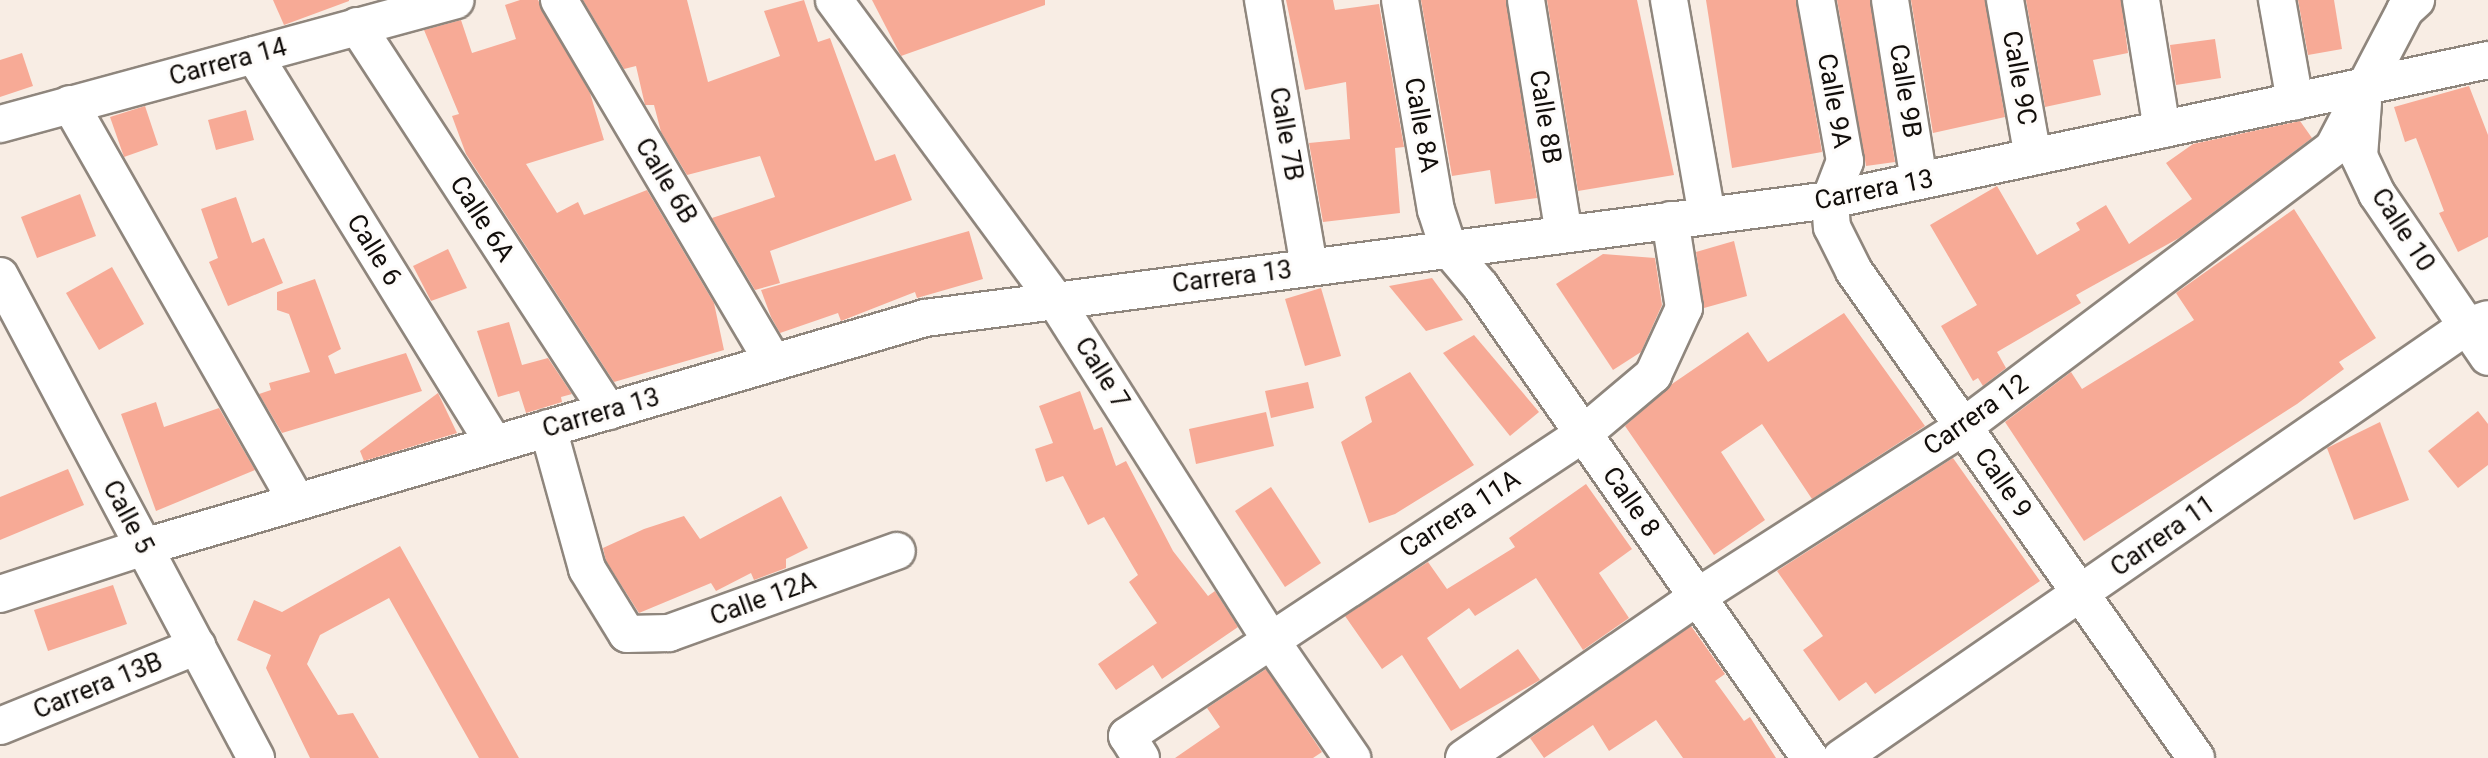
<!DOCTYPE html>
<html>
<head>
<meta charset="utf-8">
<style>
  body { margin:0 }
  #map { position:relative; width:2488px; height:758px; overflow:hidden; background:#f8ede4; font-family:Roboto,sans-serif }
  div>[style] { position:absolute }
  .building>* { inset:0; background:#f7aa96 }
  .roads { filter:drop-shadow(2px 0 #8f867d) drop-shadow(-2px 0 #8f867d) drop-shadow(0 2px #8f867d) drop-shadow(0 -2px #8f867d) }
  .street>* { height:36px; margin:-18px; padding:0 18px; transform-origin:18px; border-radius:18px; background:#fff }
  span { translate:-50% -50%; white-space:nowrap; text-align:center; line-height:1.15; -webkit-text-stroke:6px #fefcfa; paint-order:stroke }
  .street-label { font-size:26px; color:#120e0b }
</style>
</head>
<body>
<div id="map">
  <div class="building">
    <i style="clip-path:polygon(273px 0,349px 0,349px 1px,284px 25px)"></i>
    <i style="clip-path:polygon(520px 0,538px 0,590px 93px,604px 140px,526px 164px,557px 213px,578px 202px,584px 215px,647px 190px,714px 303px,724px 350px,614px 382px,466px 154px,452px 116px,459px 114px,424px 30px,461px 20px,472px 53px,516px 39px,505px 5px)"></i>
    <i style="clip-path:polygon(583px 0,687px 0,708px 82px,780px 56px,764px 11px,804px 0,818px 42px,830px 38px,875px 161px,895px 154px,912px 200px,770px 251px,780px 283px,755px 290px,712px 218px,775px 197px,760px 156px,687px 175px,661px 132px,654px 105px,645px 105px,636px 66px,624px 69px)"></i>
    <i style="clip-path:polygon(872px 0,1045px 0,1045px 5px,901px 56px)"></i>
    <i style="clip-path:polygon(1286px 0,1333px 0,1335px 10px,1379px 4px,1404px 147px,1395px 148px,1400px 213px,1323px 222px,1309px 143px,1350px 139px,1346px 82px,1305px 90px)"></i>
    <i style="clip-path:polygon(1421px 0,1506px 0,1537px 198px,1495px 204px,1490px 170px,1452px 176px)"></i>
    <i style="clip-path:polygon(1547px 0,1637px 0,1674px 175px,1578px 191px)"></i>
    <i style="clip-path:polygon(1706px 0,1796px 0,1822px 152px,1732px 168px)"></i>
    <i style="clip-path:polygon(1837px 0,1870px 0,1895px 162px,1866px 166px)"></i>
    <i style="clip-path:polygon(1911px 0,1985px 0,2005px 117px,1933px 133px)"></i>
    <i style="clip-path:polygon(2026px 0,2121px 0,2128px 53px,2093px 60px,2101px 95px,2045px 107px)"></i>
    <i style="clip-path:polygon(2298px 0,2334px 0,2342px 49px,2308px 55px)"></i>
    <i style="clip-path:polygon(2215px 39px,2221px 78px,2176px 85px,2170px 45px)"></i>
    <i style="clip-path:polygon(22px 53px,33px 86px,0 97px,0 60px)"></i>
    <i style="clip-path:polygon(2469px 86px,2488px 135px,2488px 237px,2458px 252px,2439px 213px,2444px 211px,2416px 138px,2405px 142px,2394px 107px)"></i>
    <i style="clip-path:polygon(145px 106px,158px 145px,124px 157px,110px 117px)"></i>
    <i style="clip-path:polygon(246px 110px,254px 140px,216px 150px,208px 120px)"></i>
    <i style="clip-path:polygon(2300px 121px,2312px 138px,2179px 238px,2076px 295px,2081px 303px,1997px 352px,2006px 368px,1983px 386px,1978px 378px,1973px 381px,1941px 326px,1977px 305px,1930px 225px,1997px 186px,2037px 255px,2080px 230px,2076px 223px,2106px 205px,2129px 244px,2192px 199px,2166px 163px,2193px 144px)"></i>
    <i style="clip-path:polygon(80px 194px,96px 236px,37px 258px,21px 217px)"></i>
    <i style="clip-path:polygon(236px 197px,252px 243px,264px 238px,283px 283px,228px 306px,209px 262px,218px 258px,201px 209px)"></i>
    <i style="clip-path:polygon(2294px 209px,2376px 338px,2339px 362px,2344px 369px,2297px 404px,2084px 541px,2005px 422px,2071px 372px,2082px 389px,2194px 320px,2176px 293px)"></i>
    <i style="clip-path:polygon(969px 231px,983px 279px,917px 298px,915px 292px,841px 321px,838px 313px,780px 333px,771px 317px,761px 290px)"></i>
    <i style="clip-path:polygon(1734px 241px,1747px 296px,1704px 308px,1696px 252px)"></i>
    <i style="clip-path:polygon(448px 249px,467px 288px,431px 301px,413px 266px)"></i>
    <i style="clip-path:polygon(1603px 254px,1655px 258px,1662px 305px,1641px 352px,1613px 370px,1556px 284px)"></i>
    <i style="clip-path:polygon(112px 267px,144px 324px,99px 350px,66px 293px)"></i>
    <i style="clip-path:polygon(1432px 278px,1463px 320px,1426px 331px,1389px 286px)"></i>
    <i style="clip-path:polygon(315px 279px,341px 349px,328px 356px,335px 374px,406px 353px,422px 391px,282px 433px,259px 394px,271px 390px,269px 383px,310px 372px,289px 314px,277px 310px,277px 292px)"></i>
    <i style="clip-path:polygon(1321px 288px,1341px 356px,1305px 366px,1285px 299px)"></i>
    <i style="clip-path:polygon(1844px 313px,1925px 426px,1812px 499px,1762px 424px,1721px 452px,1765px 520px,1714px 555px,1625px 426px,1672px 384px,1748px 332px,1768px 362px)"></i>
    <i style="clip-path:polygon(509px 322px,522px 365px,548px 358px,572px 394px,561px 397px,562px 402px,526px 413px,519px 391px,498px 397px,477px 331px)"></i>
    <i style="clip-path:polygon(1474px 335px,1539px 412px,1510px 436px,1443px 353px)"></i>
    <i style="clip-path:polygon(1410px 372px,1474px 465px,1395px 514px,1369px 523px,1341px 442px,1372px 422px,1365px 397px)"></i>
    <i style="clip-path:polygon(1308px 382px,1314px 408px,1271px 418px,1265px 391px)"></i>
    <i style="clip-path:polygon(1080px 391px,1094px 430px,1102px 427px,1116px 466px,1126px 461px,1173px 551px,1208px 596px,1215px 591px,1238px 627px,1162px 679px,1153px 665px,1116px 690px,1098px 664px,1157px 623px,1129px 582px,1138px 575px,1104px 517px,1088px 525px,1063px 476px,1046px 482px,1035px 449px,1053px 443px,1039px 406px)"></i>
    <i style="clip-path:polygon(438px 393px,457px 433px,364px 461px,360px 451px)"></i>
    <i style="clip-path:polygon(156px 402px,164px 427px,219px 408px,255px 470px,156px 511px,121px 414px)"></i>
    <i style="clip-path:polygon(2478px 411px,2488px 424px,2488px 465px,2458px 488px,2428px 451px)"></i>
    <i style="clip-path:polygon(1266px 412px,1274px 446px,1196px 464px,1189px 429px)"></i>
    <i style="clip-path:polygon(2380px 422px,2409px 500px,2354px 520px,2327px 448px)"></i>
    <i style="clip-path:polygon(1953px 458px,2040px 581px,1875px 694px,1866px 682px,1839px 701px,1803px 650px,1823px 636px,1777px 571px)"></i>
    <i style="clip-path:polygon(68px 469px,84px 505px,0 540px,0 497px)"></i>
    <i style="clip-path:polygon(1586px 484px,1632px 549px,1599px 573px,1629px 618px,1583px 650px,1536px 578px,1475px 616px,1469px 608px,1427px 638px,1460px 689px,1518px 649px,1540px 680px,1451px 731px,1402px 655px,1382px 669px,1345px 616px,1428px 562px,1447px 589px,1515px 547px,1509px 538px)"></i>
    <i style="clip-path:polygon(1271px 487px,1321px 563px,1285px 587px,1235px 511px)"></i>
    <i style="clip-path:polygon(781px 496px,808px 548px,786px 559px,786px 568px,754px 580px,751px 573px,716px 591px,711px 583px,639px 613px,606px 561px,603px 548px,644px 529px,684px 516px,700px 539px)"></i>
    <i style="clip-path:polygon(400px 546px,519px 758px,479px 758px,389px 598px,320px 635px,307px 664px,338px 715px,353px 713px,379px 758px,310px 758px,266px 668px,271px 655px,237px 640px,254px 600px,282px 612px)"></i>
    <i style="clip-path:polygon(113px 585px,127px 624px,48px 651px,34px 610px)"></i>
    <i style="clip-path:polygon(1691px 626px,1725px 674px,1715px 681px,1744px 721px,1750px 717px,1776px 758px,1683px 758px,1656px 720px,1609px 751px,1593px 725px,1544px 758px,1530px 738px)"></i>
    <i style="clip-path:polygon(1266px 669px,1322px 752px,1313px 758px,1175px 758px,1220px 727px,1207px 708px)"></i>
  </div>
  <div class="roads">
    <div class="street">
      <i style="left:559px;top:0;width:421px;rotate:59.4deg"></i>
      <i style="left:834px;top:0;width:373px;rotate:53.6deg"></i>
      <i style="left:1055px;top:300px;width:401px;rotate:57.6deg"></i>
      <i style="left:1270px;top:639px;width:145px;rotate:55.4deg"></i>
      <i style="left:1263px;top:0;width:271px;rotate:80.2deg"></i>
      <i style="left:1400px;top:0;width:213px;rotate:80.3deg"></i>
      <i style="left:1436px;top:210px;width:40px;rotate:72deg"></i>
      <i style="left:1448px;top:248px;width:51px;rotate:49.8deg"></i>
      <i style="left:1481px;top:287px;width:575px;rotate:55.07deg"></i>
      <i style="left:1526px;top:0;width:237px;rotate:80.8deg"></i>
      <i style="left:1669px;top:0;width:218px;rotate:80deg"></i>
      <i style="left:1816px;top:0;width:164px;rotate:79.8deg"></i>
      <i style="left:1845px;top:161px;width:42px;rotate:111deg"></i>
      <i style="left:1830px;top:200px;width:27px;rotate:86deg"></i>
      <i style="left:1832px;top:227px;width:49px;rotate:63.4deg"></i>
      <i style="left:1854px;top:271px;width:595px;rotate:54.92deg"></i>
      <i style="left:1890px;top:0;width:183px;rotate:80.9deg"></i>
      <i style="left:2005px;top:0;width:159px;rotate:79.9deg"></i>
      <i style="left:2141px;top:0;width:131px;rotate:80.8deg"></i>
      <i style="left:2277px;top:0;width:103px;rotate:79.9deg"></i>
      <i style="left:357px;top:26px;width:460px;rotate:56.9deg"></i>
      <i style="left:254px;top:55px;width:457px;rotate:58.3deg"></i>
      <i style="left:2363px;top:103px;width:53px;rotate:94.3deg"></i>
      <i style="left:2359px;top:156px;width:42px;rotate:64.7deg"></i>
      <i style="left:2377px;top:194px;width:197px;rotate:55.7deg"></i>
      <i style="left:70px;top:104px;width:458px;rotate:60.3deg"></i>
      <i style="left:0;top:124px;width:472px;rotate:-15.2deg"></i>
      <i style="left:0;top:276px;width:546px;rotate:62.03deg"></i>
      <i style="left:548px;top:428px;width:146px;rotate:74.5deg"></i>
      <i style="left:587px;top:569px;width:76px;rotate:58.4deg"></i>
      <i style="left:627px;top:634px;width:42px;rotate:-1.4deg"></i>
      <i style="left:669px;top:633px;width:242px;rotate:-19.8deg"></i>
      <i style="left:0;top:594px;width:151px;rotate:-18.1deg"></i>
      <i style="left:144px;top:547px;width:814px;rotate:-16.34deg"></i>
      <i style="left:925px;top:318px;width:913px;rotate:-7.43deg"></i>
      <i style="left:1830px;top:200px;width:673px;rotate:-12.01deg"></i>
      <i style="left:0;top:726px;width:213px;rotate:-22.1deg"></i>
      <i style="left:1141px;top:758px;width:26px;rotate:-122deg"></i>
      <i style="left:1127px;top:736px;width:547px;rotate:-33.52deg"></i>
      <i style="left:1583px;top:434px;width:92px;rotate:-40.1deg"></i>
      <i style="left:1653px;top:375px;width:74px;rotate:-65.2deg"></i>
      <i style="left:1684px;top:308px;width:89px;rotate:-99deg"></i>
      <i style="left:1464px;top:758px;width:283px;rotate:-34.6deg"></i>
      <i style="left:1697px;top:597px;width:316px;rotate:-32.6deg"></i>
      <i style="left:1963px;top:427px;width:463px;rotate:-37deg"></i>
      <i style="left:2333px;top:148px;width:156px;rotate:-62.4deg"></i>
      <i style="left:2405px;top:10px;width:15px;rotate:-42deg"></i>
      <i style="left:1841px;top:758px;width:761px;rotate:-34.61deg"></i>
      <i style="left:2467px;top:326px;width:22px;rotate:-18deg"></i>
    </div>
  </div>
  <div class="street-label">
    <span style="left:228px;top:62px;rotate:-15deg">Carrera 14</span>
    <span style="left:2019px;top:78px;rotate:80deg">Calle 9C</span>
    <span style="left:1905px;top:91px;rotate:81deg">Calle 9B</span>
    <span style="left:1834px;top:101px;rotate:80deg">Calle 9A</span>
    <span style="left:1545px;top:117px;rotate:81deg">Calle 8B</span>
    <span style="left:1421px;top:125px;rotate:80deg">Calle 8A</span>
    <span style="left:1286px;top:134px;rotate:80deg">Calle 7B</span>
    <span style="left:666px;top:181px;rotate:59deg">Calle 6B</span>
    <span style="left:1874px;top:190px;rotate:-11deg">Carrera 13</span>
    <span style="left:482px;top:219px;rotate:57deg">Calle 6A</span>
    <span style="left:2403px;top:230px;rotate:57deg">Calle 10</span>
    <span style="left:374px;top:250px;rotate:58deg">Calle 6</span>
    <span style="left:1232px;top:277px;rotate:-7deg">Carrera 13</span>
    <span style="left:1102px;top:373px;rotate:58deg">Calle 7</span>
    <span style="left:601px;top:413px;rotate:-16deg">Carrera 13</span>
    <span style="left:1976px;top:415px;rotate:-35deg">Carrera 12</span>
    <span style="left:2003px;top:483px;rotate:55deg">Calle 9</span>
    <span style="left:1631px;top:502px;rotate:55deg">Calle 8</span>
    <span style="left:1460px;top:514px;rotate:-33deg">Carrera 11A</span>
    <span style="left:128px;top:517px;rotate:62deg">Calle 5</span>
    <span style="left:2163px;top:536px;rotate:-35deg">Carrera 11</span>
    <span style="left:763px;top:599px;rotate:-20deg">Calle 12A</span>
    <span style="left:98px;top:686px;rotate:-22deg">Carrera 13B</span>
  </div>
</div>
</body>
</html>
